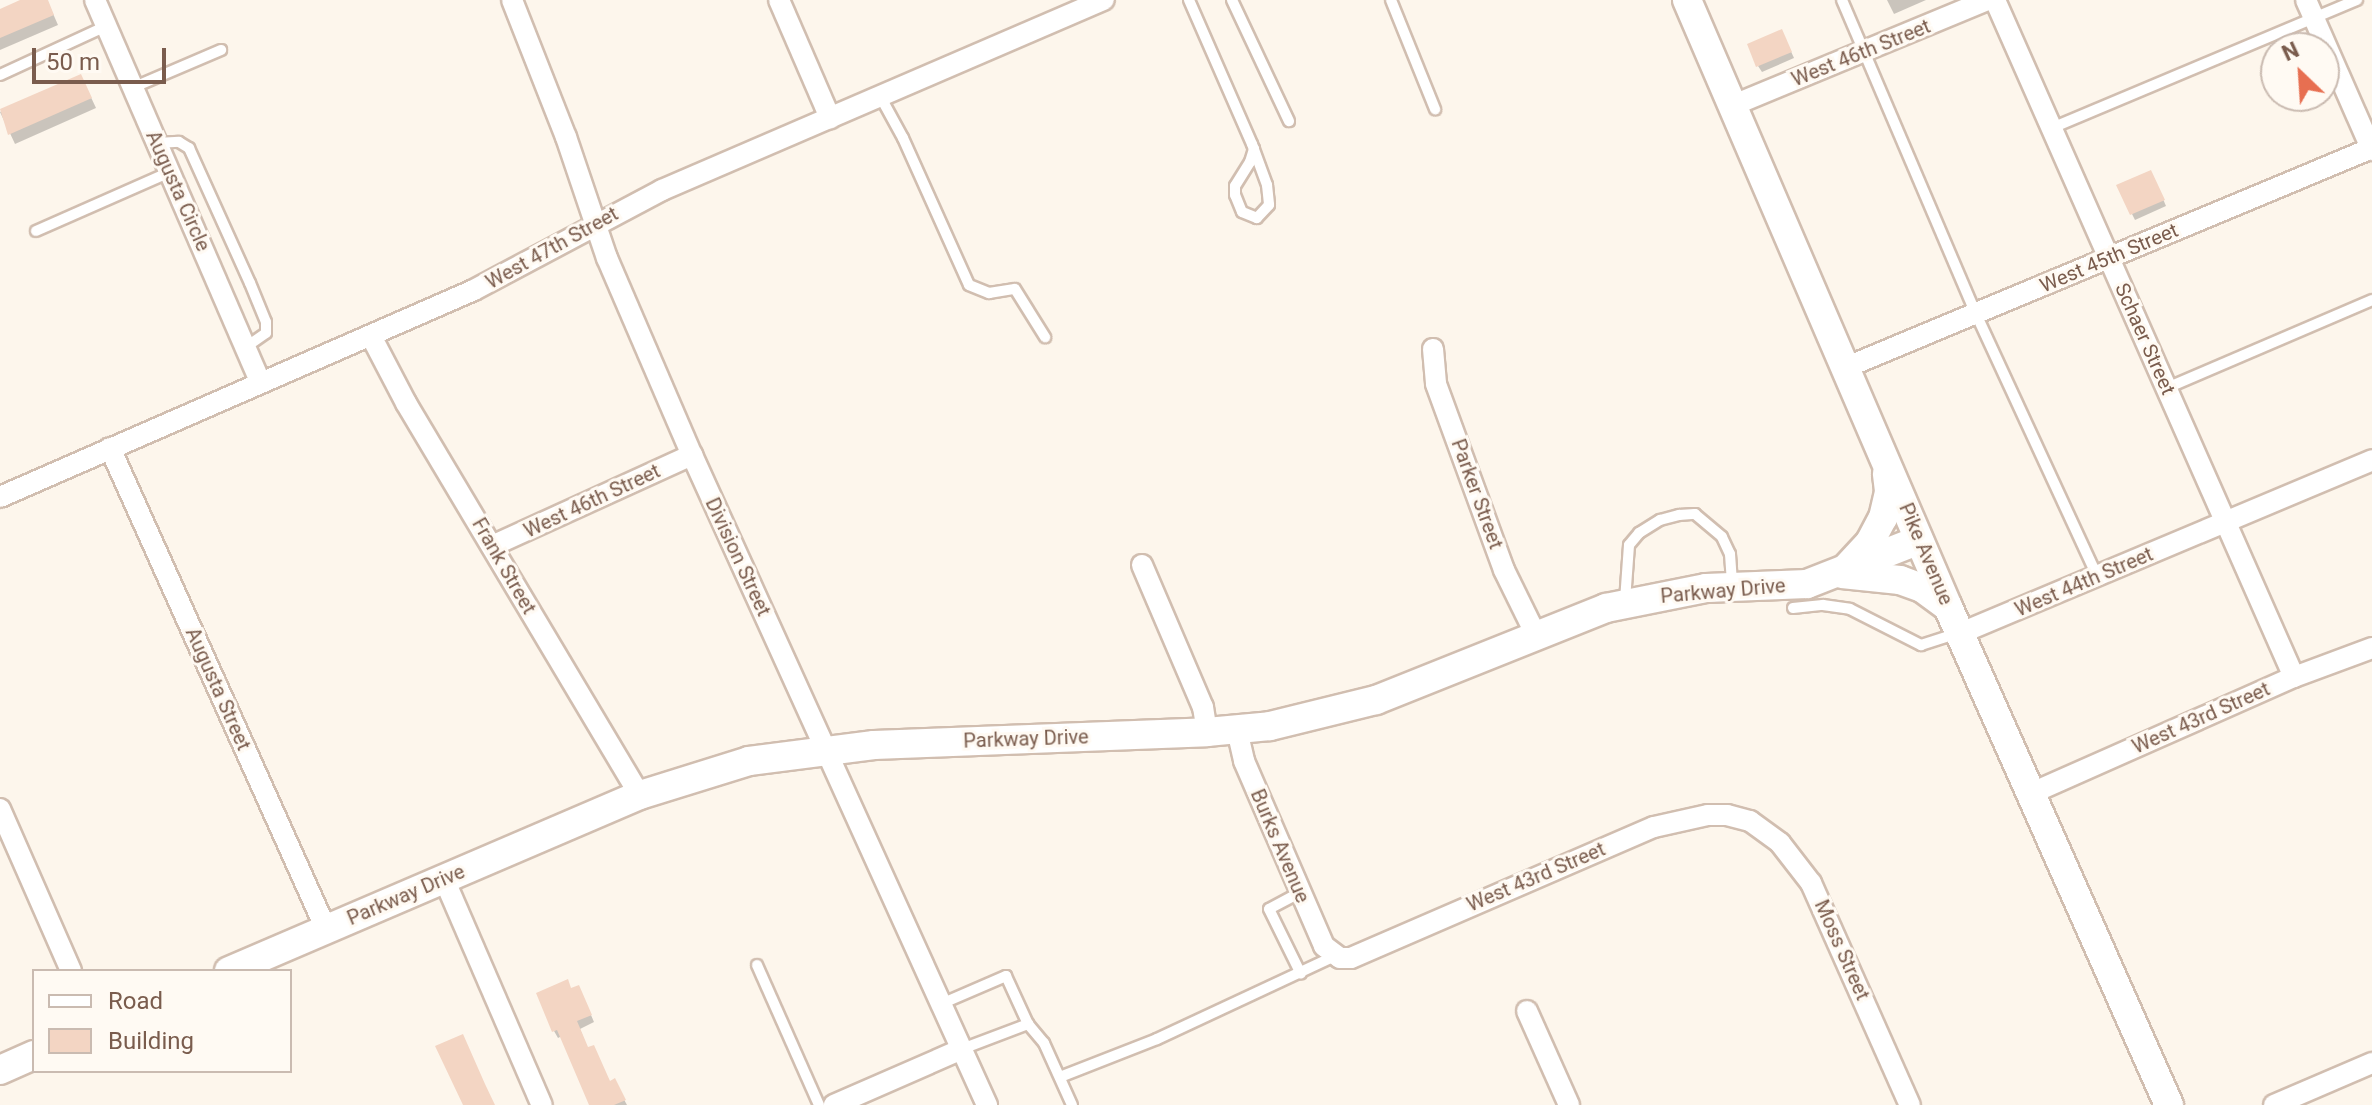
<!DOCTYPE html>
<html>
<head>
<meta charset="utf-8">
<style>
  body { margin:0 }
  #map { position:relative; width:2372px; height:1105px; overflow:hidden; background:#fdf6ec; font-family:Roboto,sans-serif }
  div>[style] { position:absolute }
  .shadow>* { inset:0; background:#0003 }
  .building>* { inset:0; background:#f3d5c3 }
  .roads { filter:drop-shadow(2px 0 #d1beb0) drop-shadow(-2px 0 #d1beb0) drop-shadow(0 2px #d1beb0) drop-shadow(0 -2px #d1beb0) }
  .lane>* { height:10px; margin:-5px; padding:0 5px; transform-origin:5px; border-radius:5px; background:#fff }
  .street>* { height:20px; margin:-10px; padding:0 10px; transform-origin:10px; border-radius:10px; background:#fff }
  .secondary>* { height:28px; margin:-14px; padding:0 14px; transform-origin:14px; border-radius:14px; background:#fff }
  span { translate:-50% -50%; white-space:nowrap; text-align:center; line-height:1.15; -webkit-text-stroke:6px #fffaf3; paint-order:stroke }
  .street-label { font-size:20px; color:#7a5c4d }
  .legend { position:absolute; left:32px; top:969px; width:260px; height:104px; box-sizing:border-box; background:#fffaf3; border:2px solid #cabbb1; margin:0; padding:10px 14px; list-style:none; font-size:24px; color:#7a5c4d }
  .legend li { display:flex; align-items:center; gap:16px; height:40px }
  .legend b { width:40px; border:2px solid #cabbb1 }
  .north { position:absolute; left:2260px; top:32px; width:80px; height:80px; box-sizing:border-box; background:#fffaf3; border:2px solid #cabbb1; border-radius:50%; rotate:335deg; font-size:22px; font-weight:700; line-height:32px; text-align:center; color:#7a5c4d }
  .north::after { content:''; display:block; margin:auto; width:28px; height:36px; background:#e76f51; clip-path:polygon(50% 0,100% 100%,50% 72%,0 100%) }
  .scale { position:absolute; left:32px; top:48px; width:134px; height:36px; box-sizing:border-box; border:4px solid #7a5c4d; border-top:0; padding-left:10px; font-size:24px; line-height:28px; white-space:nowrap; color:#7a5c4d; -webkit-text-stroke:6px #fffaf3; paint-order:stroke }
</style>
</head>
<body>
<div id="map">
  <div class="shadow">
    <i style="clip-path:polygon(25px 0,47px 0,58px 25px,0 50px,0 11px)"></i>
    <i style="clip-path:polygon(1887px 0,1926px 0,1894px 14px)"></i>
    <i style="clip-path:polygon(1785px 38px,1794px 58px,1762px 72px,1758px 66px)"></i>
    <i style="clip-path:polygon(81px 76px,96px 108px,15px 144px,0 112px)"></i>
    <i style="clip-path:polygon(2154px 178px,2166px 206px,2135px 220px,2132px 214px)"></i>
    <i style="clip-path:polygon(572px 990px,582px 994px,594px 1022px,580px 1029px,588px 1049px,610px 1083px,614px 1081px,627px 1105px,593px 1105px,562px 1036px,558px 1038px,554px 1031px)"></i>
  </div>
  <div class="building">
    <i style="clip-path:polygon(20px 0,48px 0,54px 15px,0 38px,0 9px)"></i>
    <i style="clip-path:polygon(1782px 29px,1792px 52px,1756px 67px,1747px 44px)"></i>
    <i style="clip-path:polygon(81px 74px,92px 98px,8px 135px,0 109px)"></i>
    <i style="clip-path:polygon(2151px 170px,2165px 200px,2130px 215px,2116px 185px)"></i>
    <i style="clip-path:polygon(568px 979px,571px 988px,579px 985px,592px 1015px,577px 1021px,588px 1047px,594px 1045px,610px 1081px,615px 1078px,626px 1100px,614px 1105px,589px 1105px,557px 1030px,552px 1032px,536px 993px)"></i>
    <i style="clip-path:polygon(463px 1034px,485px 1084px,495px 1105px,463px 1105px,435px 1046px)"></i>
  </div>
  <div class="roads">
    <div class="lane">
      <i style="left:1189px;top:0;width:157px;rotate:66.4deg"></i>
      <i style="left:1252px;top:144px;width:44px;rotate:69.9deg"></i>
      <i style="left:1267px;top:185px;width:20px;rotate:84deg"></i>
      <i style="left:1269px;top:205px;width:18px;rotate:133deg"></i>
      <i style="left:1257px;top:218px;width:16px;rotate:-158deg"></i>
      <i style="left:1242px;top:212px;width:18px;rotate:-112deg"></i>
      <i style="left:1235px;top:195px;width:9px;rotate:-90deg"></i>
      <i style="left:1235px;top:186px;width:28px;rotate:-58deg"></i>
      <i style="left:1250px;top:162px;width:14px;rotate:-73deg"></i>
      <i style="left:1232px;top:0;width:134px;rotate:64.8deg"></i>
      <i style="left:1391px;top:0;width:118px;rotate:68deg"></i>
      <i style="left:1842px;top:0;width:341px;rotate:66.9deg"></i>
      <i style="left:1976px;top:314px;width:289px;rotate:65.2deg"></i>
      <i style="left:0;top:75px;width:117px;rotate:-24.8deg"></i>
      <i style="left:132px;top:88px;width:97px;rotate:-23.1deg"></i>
      <i style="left:880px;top:96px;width:48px;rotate:61.3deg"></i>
      <i style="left:903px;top:138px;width:161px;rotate:65.8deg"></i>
      <i style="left:969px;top:285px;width:22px;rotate:22deg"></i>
      <i style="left:989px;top:293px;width:26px;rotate:-9deg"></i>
      <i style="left:1015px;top:289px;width:57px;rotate:58deg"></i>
      <i style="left:2052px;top:128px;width:331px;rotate:-22.8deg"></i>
      <i style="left:157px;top:143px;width:22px;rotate:-3deg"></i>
      <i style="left:179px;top:142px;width:12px;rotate:31deg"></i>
      <i style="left:189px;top:148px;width:148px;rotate:65.7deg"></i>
      <i style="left:250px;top:283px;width:42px;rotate:67.7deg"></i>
      <i style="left:266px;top:322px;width:11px;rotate:90deg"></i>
      <i style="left:266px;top:333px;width:24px;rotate:145deg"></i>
      <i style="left:36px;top:231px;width:146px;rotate:-23.8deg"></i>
      <i style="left:2167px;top:388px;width:223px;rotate:-23.2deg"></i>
      <i style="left:1625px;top:601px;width:56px;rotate:-85.9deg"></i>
      <i style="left:1629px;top:545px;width:16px;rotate:-50deg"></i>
      <i style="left:1639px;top:533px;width:25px;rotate:-32deg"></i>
      <i style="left:1660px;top:520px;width:20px;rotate:-15deg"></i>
      <i style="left:1679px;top:515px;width:16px;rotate:-4deg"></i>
      <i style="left:1695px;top:514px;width:35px;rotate:40deg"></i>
      <i style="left:1722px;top:537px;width:19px;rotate:65deg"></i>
      <i style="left:1730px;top:554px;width:32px;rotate:86deg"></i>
      <i style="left:1793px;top:608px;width:30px;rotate:-6deg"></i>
      <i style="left:1823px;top:605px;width:27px;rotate:8deg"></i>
      <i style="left:1850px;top:609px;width:80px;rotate:26.9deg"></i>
      <i style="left:1921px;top:645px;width:40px;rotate:-18deg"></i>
      <i style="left:1301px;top:892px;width:36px;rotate:152deg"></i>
      <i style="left:1269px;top:909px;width:72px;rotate:63.8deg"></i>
      <i style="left:757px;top:965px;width:153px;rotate:66.1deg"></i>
      <i style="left:941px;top:1004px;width:71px;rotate:-23.3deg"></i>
      <i style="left:1006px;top:976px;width:53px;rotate:65.4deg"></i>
      <i style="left:962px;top:1049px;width:71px;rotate:-20.7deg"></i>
      <i style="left:1028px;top:1024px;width:25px;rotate:50deg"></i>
      <i style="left:1044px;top:1043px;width:68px;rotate:65.7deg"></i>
      <i style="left:1060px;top:1077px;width:104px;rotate:-21.4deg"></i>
      <i style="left:1157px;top:1039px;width:196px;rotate:-25deg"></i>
    </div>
    <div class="street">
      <i style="left:95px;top:0;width:417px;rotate:66.6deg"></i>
      <i style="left:512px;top:0;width:147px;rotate:68.5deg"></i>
      <i style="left:566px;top:137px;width:128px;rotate:71.3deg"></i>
      <i style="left:607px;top:258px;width:215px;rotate:66.7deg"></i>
      <i style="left:692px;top:455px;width:714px;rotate:65.59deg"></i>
      <i style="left:779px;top:0;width:129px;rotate:66.6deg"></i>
      <i style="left:1995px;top:0;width:740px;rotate:66.17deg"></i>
      <i style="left:2306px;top:0;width:164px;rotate:66.3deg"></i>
      <i style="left:1734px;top:105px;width:274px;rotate:-22.5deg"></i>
      <i style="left:371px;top:336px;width:76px;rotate:62.4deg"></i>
      <i style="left:406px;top:403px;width:457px;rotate:59.2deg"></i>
      <i style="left:1433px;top:349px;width:35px;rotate:85deg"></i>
      <i style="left:1436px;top:384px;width:198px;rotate:69.9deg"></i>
      <i style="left:1504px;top:570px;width:72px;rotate:63.8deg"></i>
      <i style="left:1847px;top:367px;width:569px;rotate:-22.64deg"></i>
      <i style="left:110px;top:448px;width:527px;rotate:65.82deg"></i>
      <i style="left:0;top:497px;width:517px;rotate:-23.59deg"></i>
      <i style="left:474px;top:290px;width:213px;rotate:-28deg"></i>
      <i style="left:662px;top:190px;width:481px;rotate:-23.3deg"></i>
      <i style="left:492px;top:546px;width:220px;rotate:-24.5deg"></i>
      <i style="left:1142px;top:565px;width:155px;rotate:66.8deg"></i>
      <i style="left:1203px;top:707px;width:25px;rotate:81deg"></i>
      <i style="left:1961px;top:633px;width:446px;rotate:-22.8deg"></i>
      <i style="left:1237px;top:730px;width:32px;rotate:77deg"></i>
      <i style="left:1244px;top:761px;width:202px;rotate:66.6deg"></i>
      <i style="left:1324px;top:946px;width:20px;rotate:37deg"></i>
      <i style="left:1340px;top:958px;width:11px"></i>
      <i style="left:1351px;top:958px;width:330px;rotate:-23.4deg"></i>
      <i style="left:1654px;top:827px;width:55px;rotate:-12.5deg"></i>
      <i style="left:1708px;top:815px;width:19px"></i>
      <i style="left:1727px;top:815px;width:24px;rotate:15deg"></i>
      <i style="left:1750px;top:821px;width:37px;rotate:36deg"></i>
      <i style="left:1780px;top:843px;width:51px;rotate:52.2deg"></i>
      <i style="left:1811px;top:883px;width:243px;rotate:66deg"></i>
      <i style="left:2032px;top:793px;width:287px;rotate:-23.9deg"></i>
      <i style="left:2294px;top:677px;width:83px;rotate:-20.4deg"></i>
      <i style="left:0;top:809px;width:177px;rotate:66.3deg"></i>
      <i style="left:444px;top:879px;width:246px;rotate:66.6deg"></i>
      <i style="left:1527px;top:1011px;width:103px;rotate:65.9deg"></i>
      <i style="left:834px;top:1105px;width:140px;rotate:-23.6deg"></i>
      <i style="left:2274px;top:1105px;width:107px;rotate:-23.2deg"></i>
    </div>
    <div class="secondary">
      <i style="left:1687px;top:0;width:661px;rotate:66.73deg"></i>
      <i style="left:1948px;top:607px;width:545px;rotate:66.07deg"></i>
      <i style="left:1847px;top:567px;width:34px;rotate:-47deg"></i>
      <i style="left:1870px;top:542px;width:27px;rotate:-62deg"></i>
      <i style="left:1883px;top:518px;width:28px;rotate:-77deg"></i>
      <i style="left:1889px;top:491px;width:17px;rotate:-97deg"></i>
      <i style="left:1842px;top:574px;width:58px;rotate:5.9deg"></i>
      <i style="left:1900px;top:580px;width:23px;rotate:20deg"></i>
      <i style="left:1922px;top:588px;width:32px;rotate:36deg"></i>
      <i style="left:229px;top:971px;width:447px;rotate:-23.2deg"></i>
      <i style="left:640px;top:795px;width:114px;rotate:-17.3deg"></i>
      <i style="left:749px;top:761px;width:126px;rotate:-7.3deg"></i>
      <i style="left:874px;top:745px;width:333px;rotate:-2.2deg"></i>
      <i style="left:1207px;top:732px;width:63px;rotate:-5.4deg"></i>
      <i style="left:1270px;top:726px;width:109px;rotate:-13.8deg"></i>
      <i style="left:1376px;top:700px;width:248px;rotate:-21.8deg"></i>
      <i style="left:1606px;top:608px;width:102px;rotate:-11.3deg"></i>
      <i style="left:1706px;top:588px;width:101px;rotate:-2.3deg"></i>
      <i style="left:1807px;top:584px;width:120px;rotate:-21.4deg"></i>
      <i style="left:0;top:1070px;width:37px;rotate:-24deg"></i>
    </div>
  </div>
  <div class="street-label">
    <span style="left:1861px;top:53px;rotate:-22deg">West 46th Street</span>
    <span style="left:178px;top:191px;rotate:66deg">Augusta Circle</span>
    <span style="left:552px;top:248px;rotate:-29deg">West 47th Street</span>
    <span style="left:2109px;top:258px;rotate:-23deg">West 45th Street</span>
    <span style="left:2145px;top:339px;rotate:66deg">Schaer Street</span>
    <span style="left:1477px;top:494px;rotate:70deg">Parker Street</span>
    <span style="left:592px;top:501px;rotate:-25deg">West 46th Street</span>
    <span style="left:1926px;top:554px;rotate:67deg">Pike Avenue</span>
    <span style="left:738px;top:557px;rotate:65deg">Division Street</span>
    <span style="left:504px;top:566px;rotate:60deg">Frank Street</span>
    <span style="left:2084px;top:582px;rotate:-23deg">West 44th Street</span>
    <span style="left:1723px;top:591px;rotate:-5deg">Parkway Drive</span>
    <span style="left:218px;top:689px;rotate:66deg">Augusta Street</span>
    <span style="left:2201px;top:718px;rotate:-24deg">West 43rd Street</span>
    <span style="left:1026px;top:739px;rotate:-2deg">Parkway Drive</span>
    <span style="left:1280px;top:846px;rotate:67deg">Burks Avenue</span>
    <span style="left:1536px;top:877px;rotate:-23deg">West 43rd Street</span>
    <span style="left:406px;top:895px;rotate:-23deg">Parkway Drive</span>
    <span style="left:1842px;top:950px;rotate:66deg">Moss Street</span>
  </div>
  <ul class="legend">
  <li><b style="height:10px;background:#fff"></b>Road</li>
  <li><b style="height:22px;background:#f3d5c3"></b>Building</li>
  </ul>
  <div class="north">N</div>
  <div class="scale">50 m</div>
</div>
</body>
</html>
